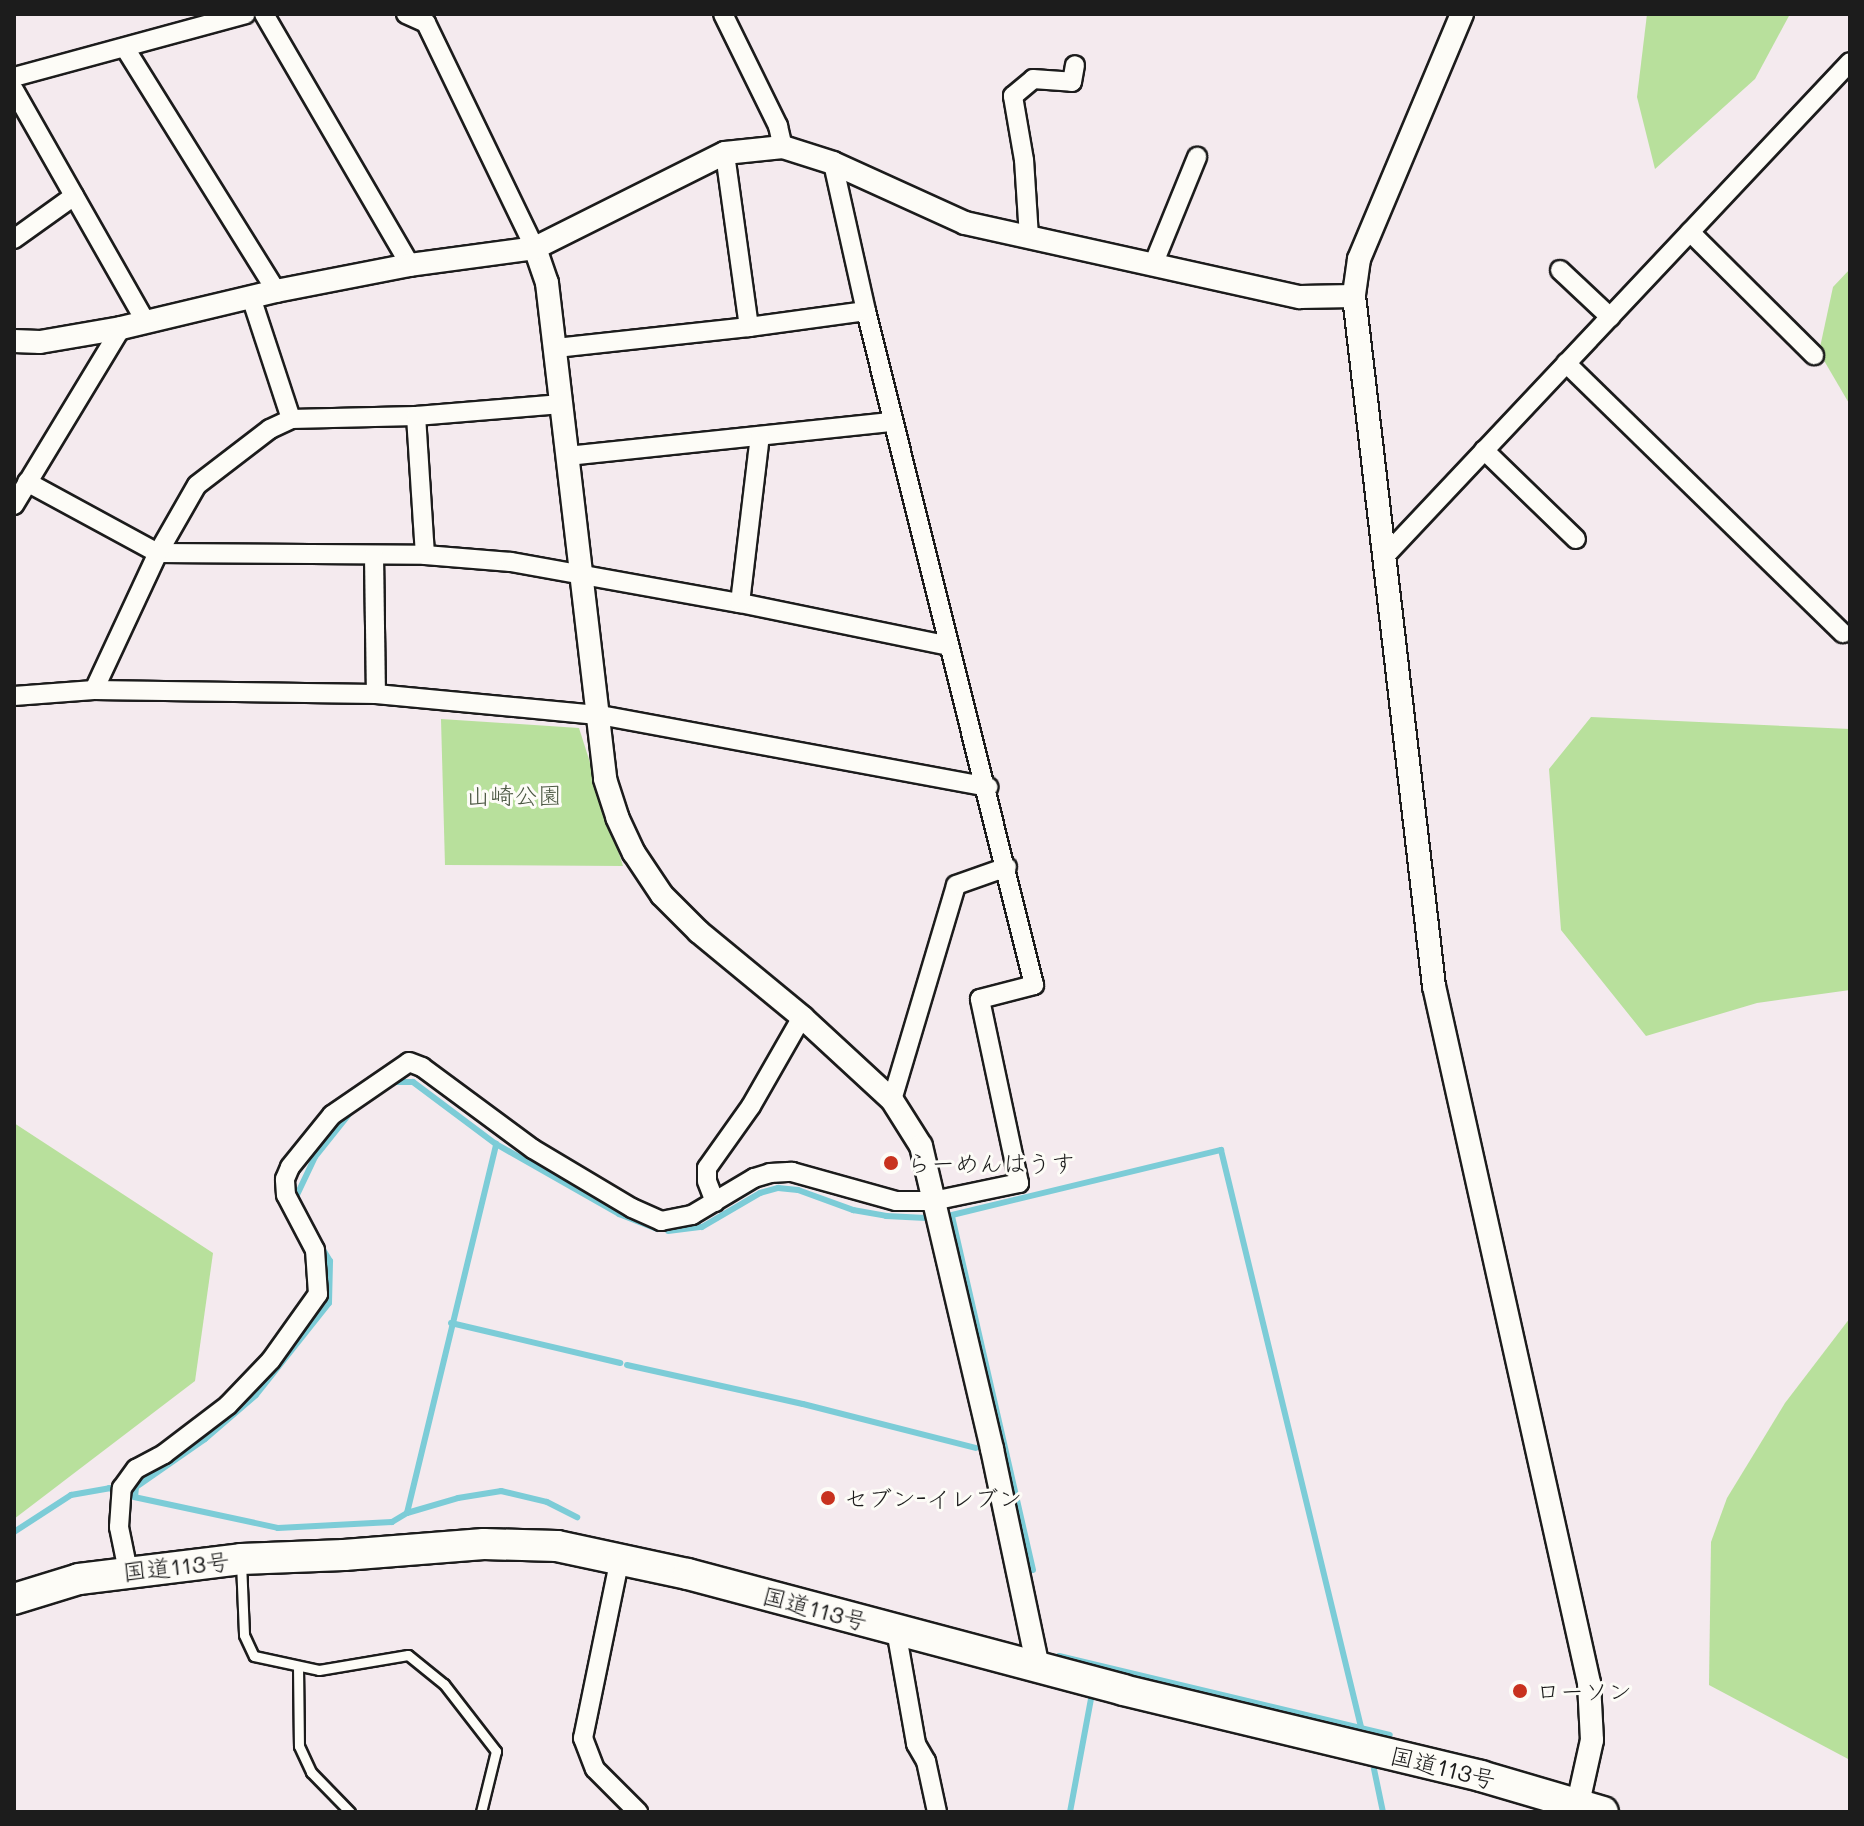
<!DOCTYPE html>
<html>
<head>
<meta charset="utf-8">
<style>
  body { margin:0 }
  #map { position:relative; width:1864px; height:1826px; overflow:hidden; background:#f4eaee; font-family:Mali,"Klee One",sans-serif }
  div>[style] { position:absolute }
  .green>* { inset:0; background:#b8e09c }
  .stream>* { height:6px; margin:-3px; padding:0 3px; transform-origin:3px; border-radius:3px; background:#7cccd7 }
  .roads { filter:drop-shadow(2px 0 #1c1c1c) drop-shadow(-2px 0 #1c1c1c) drop-shadow(0 2px #1c1c1c) drop-shadow(0 -2px #1c1c1c) }
  .service>* { height:9px; margin:-4.5px; padding:0 4.5px; transform-origin:4.5px; border-radius:4.5px; background:#fdfcf7 }
  .minor>* { height:18px; margin:-9px; padding:0 9px; transform-origin:9px; border-radius:9px; background:#fdfcf7 }
  .tertiary>* { height:22px; margin:-11px; padding:0 11px; transform-origin:11px; border-radius:11px; background:#fdfcf7 }
  .trunk>* { height:30px; margin:-15px; padding:0 15px; transform-origin:15px; border-radius:15px; background:#fdfcf7 }
  .dots>* { width:22px; height:22px; translate:-50% -50%; box-sizing:border-box; border:4px solid #fdfcf7; border-radius:50% }
  span { translate:-50% -50%; white-space:nowrap; text-align:center; line-height:1.15; -webkit-text-stroke:6px #fdfcf7; paint-order:stroke }
  .park-label { font-size:24px; color:#4b5742 }
  .poi-label { font-size:24px; color:#1c1c1c }
  .left { translate:0 -50%; text-align:left }
  .street-label { font-size:24px; color:#1c1c1c }
  .frame { position:absolute; inset:0; border:16px solid #1c1c1c; pointer-events:none }
</style>
</head>
<body>
<div id="map">
  <div class="green">
    <i style="clip-path:polygon(1647px 14px,1790px 14px,1755px 79px,1655px 169px,1637px 97px)"></i>
    <i style="clip-path:polygon(1850px 269px,1850px 405px,1819px 352px,1833px 287px)"></i>
    <i style="clip-path:polygon(1591px 717px,1850px 729px,1850px 990px,1757px 1003px,1646px 1036px,1561px 930px,1549px 769px)"></i>
    <i style="clip-path:polygon(441px 719px,579px 728px,623px 866px,445px 865px)"></i>
    <i style="clip-path:polygon(14px 1123px,213px 1253px,195px 1381px,14px 1519px)"></i>
    <i style="clip-path:polygon(1850px 1318px,1850px 1760px,1709px 1685px,1711px 1542px,1727px 1498px,1785px 1403px)"></i>
  </div>
  <div class="stream">
    <i style="left:395px;top:1082px;width:18px"></i>
    <i style="left:413px;top:1082px;width:104px;rotate:36.8deg"></i>
    <i style="left:496px;top:1144px;width:142px;rotate:29.6deg"></i>
    <i style="left:619px;top:1214px;width:41px;rotate:21.5deg"></i>
    <i style="left:298px;top:1201px;width:4px;rotate:-117deg"></i>
    <i style="left:296px;top:1197px;width:44px;rotate:-64.6deg"></i>
    <i style="left:315px;top:1157px;width:56px;rotate:-51.5deg"></i>
    <i style="left:668px;top:1231px;width:34px;rotate:-7deg"></i>
    <i style="left:702px;top:1227px;width:67px;rotate:-30.4deg"></i>
    <i style="left:760px;top:1193px;width:19px;rotate:-16deg"></i>
    <i style="left:778px;top:1188px;width:20px;rotate:6deg"></i>
    <i style="left:798px;top:1190px;width:59px;rotate:20deg"></i>
    <i style="left:853px;top:1210px;width:34px;rotate:10deg"></i>
    <i style="left:886px;top:1216px;width:40px;rotate:2.9deg"></i>
    <i style="left:451px;top:1323px;width:174px;rotate:13.3deg"></i>
    <i style="left:627px;top:1365px;width:180px;rotate:12.5deg"></i>
    <i style="left:803px;top:1404px;width:178px;rotate:14.3deg"></i>
    <i style="left:134px;top:1497px;width:147px;rotate:12.1deg"></i>
    <i style="left:278px;top:1528px;width:114px;rotate:-3deg"></i>
    <i style="left:392px;top:1522px;width:17px;rotate:-31deg"></i>
    <i style="left:407px;top:1513px;width:53px;rotate:-16.4deg"></i>
    <i style="left:458px;top:1498px;width:44px;rotate:-9.2deg"></i>
    <i style="left:501px;top:1491px;width:47px;rotate:13.4deg"></i>
    <i style="left:547px;top:1502px;width:34px;rotate:27deg"></i>
    <i style="left:135px;top:1497px;width:10px;rotate:-84deg"></i>
    <i style="left:136px;top:1487px;width:84px;rotate:-34.8deg"></i>
    <i style="left:205px;top:1439px;width:67px;rotate:-40.8deg"></i>
    <i style="left:256px;top:1395px;width:117px;rotate:-51.6deg"></i>
    <i style="left:329px;top:1303px;width:42px;rotate:-88.6deg"></i>
    <i style="left:330px;top:1261px;width:17px;rotate:-121deg"></i>
    <i style="left:407px;top:1513px;width:380px;rotate:-76.4deg"></i>
    <i style="left:14px;top:1532px;width:68px;rotate:-33deg"></i>
    <i style="left:71px;top:1495px;width:39px;rotate:-10deg"></i>
    <i style="left:109px;top:1488px;width:12px;rotate:20deg"></i>
    <i style="left:1033px;top:1570px;width:364px;rotate:-102.9deg"></i>
    <i style="left:952px;top:1215px;width:277px;rotate:-13.6deg"></i>
    <i style="left:1221px;top:1150px;width:594px;rotate:76.36deg"></i>
    <i style="left:1059px;top:1656px;width:340px;rotate:13.4deg"></i>
    <i style="left:1374px;top:1769px;width:44px;rotate:78.2deg"></i>
    <i style="left:1070px;top:1812px;width:115px;rotate:-79.5deg"></i>
  </div>
  <div class="roads">
    <div class="service">
      <i style="left:241px;top:1562px;width:73px;rotate:87.6deg"></i>
      <i style="left:244px;top:1635px;width:23px;rotate:65deg"></i>
      <i style="left:254px;top:1656px;width:66px;rotate:12.2deg"></i>
      <i style="left:319px;top:1670px;width:90px;rotate:-9.6deg"></i>
      <i style="left:408px;top:1655px;width:46px;rotate:38.9deg"></i>
      <i style="left:444px;top:1684px;width:85px;rotate:52.2deg"></i>
      <i style="left:496px;top:1751px;width:63px;rotate:103.8deg"></i>
      <i style="left:298px;top:1666px;width:80px;rotate:89.3deg"></i>
      <i style="left:299px;top:1746px;width:29px;rotate:65deg"></i>
      <i style="left:311px;top:1772px;width:56px;rotate:45.7deg"></i>
    </div>
    <div class="minor">
      <i style="left:264px;top:14px;width:290px;rotate:59.8deg"></i>
      <i style="left:406px;top:14px;width:22px;rotate:24deg"></i>
      <i style="left:426px;top:23px;width:250px;rotate:64.2deg"></i>
      <i style="left:723px;top:14px;width:125px;rotate:63.8deg"></i>
      <i style="left:778px;top:126px;width:22px;rotate:77deg"></i>
      <i style="left:125px;top:48px;width:286px;rotate:58.1deg"></i>
      <i style="left:14px;top:77px;width:240px;rotate:-15.2deg"></i>
      <i style="left:14px;top:90px;width:267px;rotate:60.4deg"></i>
      <i style="left:1690px;top:232px;width:175px;rotate:44.8deg"></i>
      <i style="left:1029px;top:237px;width:77px;rotate:-93.7deg"></i>
      <i style="left:1024px;top:160px;width:65px;rotate:-99.8deg"></i>
      <i style="left:1013px;top:96px;width:26px;rotate:-40deg"></i>
      <i style="left:1033px;top:79px;width:39px;rotate:4deg"></i>
      <i style="left:1072px;top:82px;width:17px;rotate:-80deg"></i>
      <i style="left:14px;top:239px;width:74px;rotate:-35.6deg"></i>
      <i style="left:1153px;top:265px;width:117px;rotate:-67.8deg"></i>
      <i style="left:1560px;top:270px;width:69px;rotate:43.2deg"></i>
      <i style="left:251px;top:297px;width:128px;rotate:71.8deg"></i>
      <i style="left:749px;top:327px;width:118px;rotate:-7.8deg"></i>
      <i style="left:556px;top:348px;width:194px;rotate:-6.2deg"></i>
      <i style="left:749px;top:327px;width:176px;rotate:-97.9deg"></i>
      <i style="left:1566px;top:363px;width:387px;rotate:44.3deg"></i>
      <i style="left:416px;top:416px;width:139px;rotate:86.3deg"></i>
      <i style="left:1484px;top:450px;width:128px;rotate:44.1deg"></i>
      <i style="left:567px;top:456px;width:328px;rotate:-6deg"></i>
      <i style="left:27px;top:482px;width:149px;rotate:28.5deg"></i>
      <i style="left:158px;top:553px;width:267px;rotate:0.4deg"></i>
      <i style="left:425px;top:555px;width:86px;rotate:4.7deg"></i>
      <i style="left:511px;top:562px;width:233px;rotate:10.2deg"></i>
      <i style="left:740px;top:603px;width:213px;rotate:11.6deg"></i>
      <i style="left:14px;top:505px;width:207px;rotate:-58.8deg"></i>
      <i style="left:374px;top:555px;width:139px;rotate:89.2deg"></i>
      <i style="left:1385px;top:556px;width:678px;rotate:-46.73deg"></i>
      <i style="left:740px;top:603px;width:168px;rotate:-83.2deg"></i>
      <i style="left:94px;top:690px;width:151px;rotate:-65deg"></i>
      <i style="left:158px;top:553px;width:78px;rotate:-60.2deg"></i>
      <i style="left:197px;top:485px;width:92px;rotate:-37.5deg"></i>
      <i style="left:270px;top:429px;width:23px;rotate:-25deg"></i>
      <i style="left:291px;top:419px;width:125px;rotate:-1.4deg"></i>
      <i style="left:416px;top:416px;width:146px;rotate:-4.7deg"></i>
      <i style="left:14px;top:696px;width:80px;rotate:-4.3deg"></i>
      <i style="left:94px;top:690px;width:282px;rotate:0.8deg"></i>
      <i style="left:376px;top:694px;width:225px;rotate:5.4deg"></i>
      <i style="left:600px;top:715px;width:395px;rotate:10.5deg"></i>
      <i style="left:892px;top:1100px;width:224px;rotate:-73.4deg"></i>
      <i style="left:956px;top:885px;width:54px;rotate:-19.4deg"></i>
      <i style="left:715px;top:1202px;width:22px;rotate:-111deg"></i>
      <i style="left:707px;top:1181px;width:13px;rotate:-90deg"></i>
      <i style="left:707px;top:1168px;width:76px;rotate:-54.6deg"></i>
      <i style="left:751px;top:1106px;width:103px;rotate:-60.2deg"></i>
      <i style="left:620px;top:1558px;width:184px;rotate:101.6deg"></i>
      <i style="left:583px;top:1738px;width:33px;rotate:69deg"></i>
      <i style="left:595px;top:1769px;width:61px;rotate:45deg"></i>
      <i style="left:128px;top:1571px;width:45px;rotate:-101.6deg"></i>
      <i style="left:119px;top:1527px;width:39px;rotate:-86deg"></i>
      <i style="left:122px;top:1488px;width:24px;rotate:-54deg"></i>
      <i style="left:136px;top:1469px;width:32px;rotate:-28deg"></i>
      <i style="left:164px;top:1454px;width:81px;rotate:-37.4deg"></i>
      <i style="left:228px;top:1405px;width:62px;rotate:-46.3deg"></i>
      <i style="left:271px;top:1360px;width:81px;rotate:-54.5deg"></i>
      <i style="left:318px;top:1294px;width:44px;rotate:-93.9deg"></i>
      <i style="left:315px;top:1250px;width:62px;rotate:-117.8deg"></i>
      <i style="left:286px;top:1195px;width:16px;rotate:-94deg"></i>
      <i style="left:285px;top:1179px;width:13px;rotate:-67deg"></i>
      <i style="left:290px;top:1167px;width:67px;rotate:-51.1deg"></i>
      <i style="left:332px;top:1115px;width:93px;rotate:-34.5deg"></i>
      <i style="left:409px;top:1062px;width:14px;rotate:21deg"></i>
      <i style="left:422px;top:1067px;width:138px;rotate:36.5deg"></i>
      <i style="left:533px;top:1149px;width:115px;rotate:30.8deg"></i>
      <i style="left:632px;top:1208px;width:32px;rotate:24deg"></i>
      <i style="left:661px;top:1221px;width:32px;rotate:-11deg"></i>
      <i style="left:692px;top:1215px;width:72px;rotate:-30.8deg"></i>
      <i style="left:754px;top:1178px;width:17px;rotate:-17deg"></i>
      <i style="left:770px;top:1173px;width:22px;rotate:-3deg"></i>
      <i style="left:792px;top:1172px;width:108px;rotate:15.6deg"></i>
      <i style="left:896px;top:1201px;width:37px"></i>
      <i style="left:933px;top:1201px;width:88px;rotate:-11.8deg"></i>
      <i style="left:1019px;top:1183px;width:188px;rotate:-102deg"></i>
      <i style="left:980px;top:999px;width:56px;rotate:-14.5deg"></i>
      <i style="left:1034px;top:985px;width:695px;rotate:-104deg"></i>
      <i style="left:866px;top:311px;width:152px;rotate:-102.6deg"></i>
      <i style="left:896px;top:1630px;width:116px;rotate:80deg"></i>
      <i style="left:916px;top:1744px;width:20px;rotate:60deg"></i>
      <i style="left:926px;top:1761px;width:52px;rotate:77.8deg"></i>
    </div>
    <div class="tertiary">
      <i style="left:1462px;top:14px;width:266px;rotate:112.8deg"></i>
      <i style="left:1359px;top:259px;width:37px;rotate:98deg"></i>
      <i style="left:1354px;top:296px;width:695px;rotate:83.39deg"></i>
      <i style="left:1434px;top:986px;width:714px;rotate:77.46deg"></i>
      <i style="left:1589px;top:1683px;width:57px;rotate:87deg"></i>
      <i style="left:1592px;top:1740px;width:65px;rotate:102.5deg"></i>
      <i style="left:1578px;top:1803px;width:11px;rotate:124deg"></i>
      <i style="left:535px;top:248px;width:37px;rotate:71deg"></i>
      <i style="left:547px;top:283px;width:499px;rotate:83.3deg"></i>
      <i style="left:605px;top:779px;width:40px;rotate:72deg"></i>
      <i style="left:617px;top:817px;width:40px;rotate:65deg"></i>
      <i style="left:634px;top:853px;width:50px;rotate:56.3deg"></i>
      <i style="left:662px;top:895px;width:52px;rotate:45deg"></i>
      <i style="left:699px;top:932px;width:134px;rotate:39.5deg"></i>
      <i style="left:802px;top:1017px;width:122px;rotate:42.7deg"></i>
      <i style="left:892px;top:1100px;width:54px;rotate:57.8deg"></i>
      <i style="left:921px;top:1146px;width:311px;rotate:76.8deg"></i>
      <i style="left:992px;top:1449px;width:223px;rotate:78.1deg"></i>
      <i style="left:14px;top:341px;width:26px;rotate:2deg"></i>
      <i style="left:40px;top:342px;width:82px;rotate:-9.8deg"></i>
      <i style="left:121px;top:328px;width:159px;rotate:-13.4deg"></i>
      <i style="left:276px;top:291px;width:136px;rotate:-11deg"></i>
      <i style="left:410px;top:265px;width:126px;rotate:-7.7deg"></i>
      <i style="left:535px;top:248px;width:212px;rotate:-26.6deg"></i>
      <i style="left:725px;top:153px;width:58px;rotate:-5.9deg"></i>
      <i style="left:783px;top:147px;width:52px;rotate:17.7deg"></i>
      <i style="left:833px;top:163px;width:145px;rotate:24.4deg"></i>
      <i style="left:965px;top:223px;width:343px;rotate:12.5deg"></i>
      <i style="left:1300px;top:297px;width:54px;rotate:-1.1deg"></i>
    </div>
    <div class="trunk">
      <i style="left:14px;top:1599px;width:68px;rotate:-17.1deg"></i>
      <i style="left:79px;top:1579px;width:163px;rotate:-7deg"></i>
      <i style="left:241px;top:1559px;width:103px;rotate:-2.2deg"></i>
      <i style="left:344px;top:1555px;width:140px;rotate:-4.5deg"></i>
      <i style="left:484px;top:1544px;width:73px;rotate:1.6deg"></i>
      <i style="left:557px;top:1546px;width:134px;rotate:12.1deg"></i>
      <i style="left:688px;top:1574px;width:450px;rotate:14.9deg"></i>
      <i style="left:1123px;top:1690px;width:368px;rotate:13.5deg"></i>
      <i style="left:1481px;top:1776px;width:127px;rotate:16.4deg"></i>
    </div>
  </div>
  <div class="dots">
    <i style="left:891px;top:1163px;background:#c8321e"></i>
    <i style="left:828px;top:1498px;background:#c8321e"></i>
    <i style="left:1520px;top:1691px;background:#c8321e"></i>
  </div>
  <div class="park-label">
    <span style="left:514px;top:795px">山崎公園</span>
  </div>
  <div class="poi-label">
    <span class="left" style="left:907px;top:1163px">らーめんはうす</span>
    <span class="left" style="left:844px;top:1498px">セブン-イレブン</span>
    <span class="left" style="left:1536px;top:1691px">ローソン</span>
  </div>
  <div class="street-label">
    <span style="left:176px;top:1566px;rotate:-6deg">国道113号</span>
    <span style="left:815px;top:1608px;rotate:15deg">国道113号</span>
    <span style="left:1443px;top:1767px;rotate:14deg">国道113号</span>
  </div>
  <div class="frame"></div>
</div>
</body>
</html>
